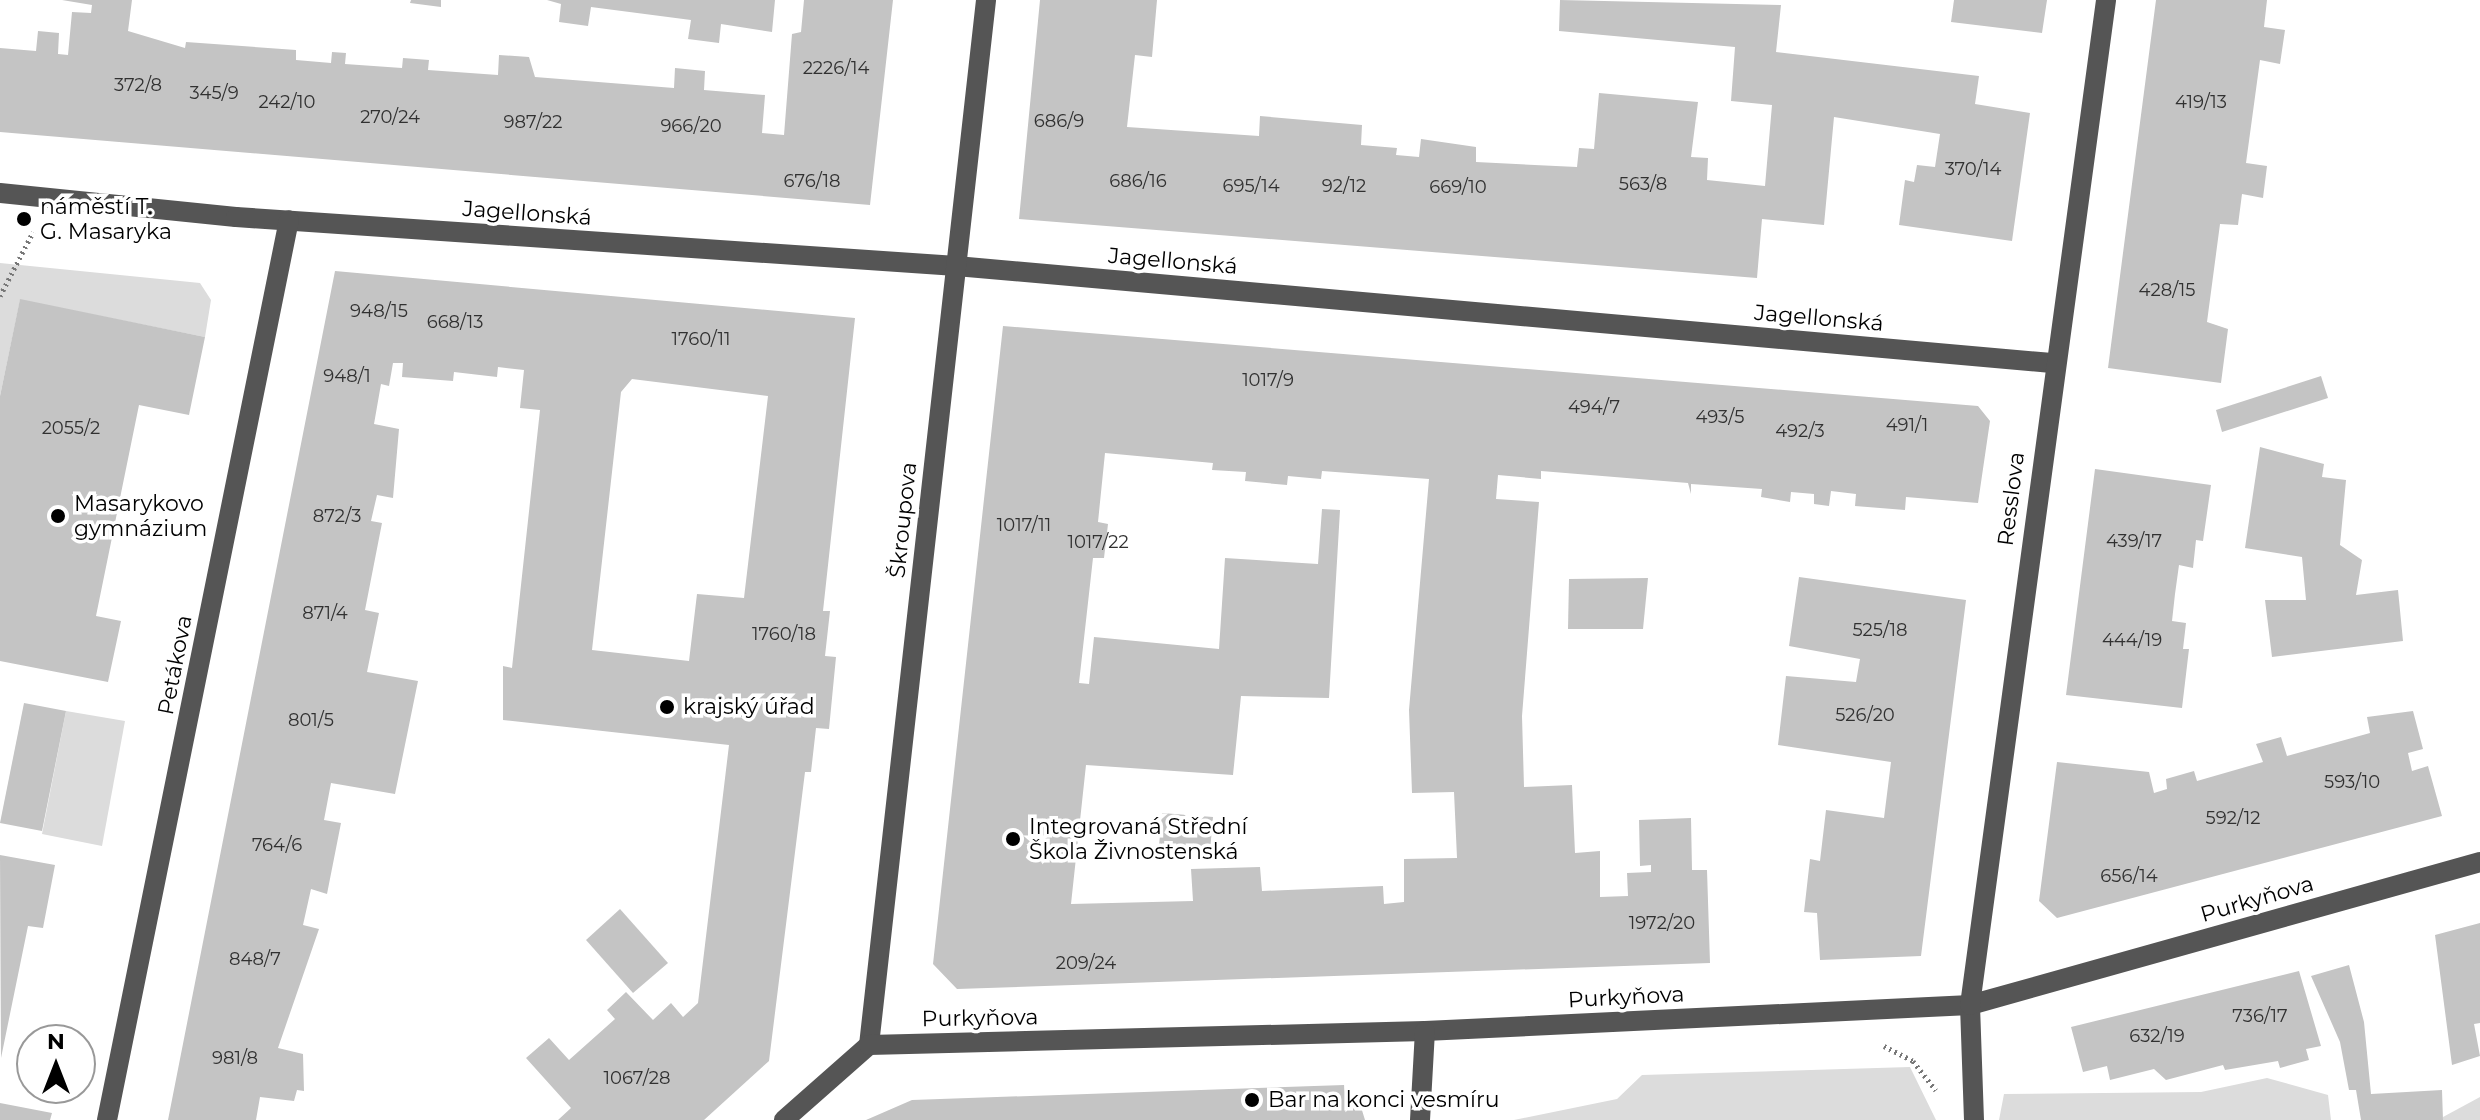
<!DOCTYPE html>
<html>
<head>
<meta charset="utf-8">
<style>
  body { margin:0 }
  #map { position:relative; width:2480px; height:1120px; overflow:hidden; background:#fff; font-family:Montserrat,sans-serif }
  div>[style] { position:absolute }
  .green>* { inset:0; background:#dcdcdc }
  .building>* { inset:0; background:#c4c4c4 }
  .path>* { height:5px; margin-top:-2.5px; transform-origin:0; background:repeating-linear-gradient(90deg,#777 0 2px,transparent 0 6px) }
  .minor>* { height:20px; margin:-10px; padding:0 10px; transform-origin:10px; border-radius:10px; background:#555 }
  .dots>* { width:22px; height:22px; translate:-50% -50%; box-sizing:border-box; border:4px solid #fff; border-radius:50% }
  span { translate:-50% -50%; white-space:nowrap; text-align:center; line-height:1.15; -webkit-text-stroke:7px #fff; paint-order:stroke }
  .number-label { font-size:18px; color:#313131 }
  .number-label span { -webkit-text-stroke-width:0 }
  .poi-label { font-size:22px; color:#000 }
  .left { translate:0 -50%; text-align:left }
  .street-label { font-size:22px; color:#000 }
  .north { position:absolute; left:16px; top:1024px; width:80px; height:80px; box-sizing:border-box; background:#fff; border:2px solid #999; border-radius:50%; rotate:0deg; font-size:22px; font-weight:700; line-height:32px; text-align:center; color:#000 }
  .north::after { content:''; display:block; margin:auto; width:28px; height:36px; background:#000; clip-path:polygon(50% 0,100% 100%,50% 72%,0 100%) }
</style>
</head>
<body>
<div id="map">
  <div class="green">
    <i style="clip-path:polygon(0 263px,200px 283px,211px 300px,205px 337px,20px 300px,0 396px)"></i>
    <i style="clip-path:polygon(66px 711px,125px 721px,102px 846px,42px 834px)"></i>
    <i style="clip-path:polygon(1910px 1067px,1936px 1120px,1514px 1120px,1617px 1099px,1642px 1075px)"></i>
    <i style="clip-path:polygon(2267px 1078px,2328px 1095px,2331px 1120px,1999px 1120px,2004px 1094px,2201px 1092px)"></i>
    <i style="clip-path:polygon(2480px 1097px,2480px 1120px,2443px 1120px,2443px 1117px)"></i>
  </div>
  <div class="building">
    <i style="clip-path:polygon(62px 0,132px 0,128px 31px,185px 48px,186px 42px,296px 50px,296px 60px,331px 63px,332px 52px,346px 53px,345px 64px,402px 68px,403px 58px,429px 60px,428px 70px,498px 75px,499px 55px,529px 57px,535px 77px,674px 88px,675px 68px,705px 71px,704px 90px,765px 95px,762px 133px,784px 135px,792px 34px,801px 32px,804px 0,893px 0,870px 205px,0 132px,0 48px,36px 51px,38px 31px,59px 33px,58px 54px,68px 55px,72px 12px,91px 13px,92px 5px)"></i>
    <i style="clip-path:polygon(411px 0,441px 0,441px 7px,410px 3px)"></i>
    <i style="clip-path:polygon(547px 0,775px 0,772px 32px,721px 24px,719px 43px,688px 39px,691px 20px,591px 7px,588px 26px,559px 22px,561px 4px)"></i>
    <i style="clip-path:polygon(1040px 0,1157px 0,1152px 57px,1135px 55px,1127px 127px,1259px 136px,1260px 116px,1362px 125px,1361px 145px,1397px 148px,1396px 155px,1419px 157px,1421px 139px,1476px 147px,1476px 162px,1577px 167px,1579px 148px,1594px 149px,1599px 93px,1698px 102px,1691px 157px,1708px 158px,1707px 180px,1765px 186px,1772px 105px,1731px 101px,1735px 47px,1559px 31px,1560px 0,1781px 5px,1776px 52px,1979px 76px,1975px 104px,2030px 113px,2012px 241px,1899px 225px,1905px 180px,1914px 182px,1917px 165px,1935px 167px,1940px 134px,1834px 117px,1824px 225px,1762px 219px,1757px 278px,1019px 219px)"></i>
    <i style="clip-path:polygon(1954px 0,2047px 0,2042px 33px,1951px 22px)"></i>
    <i style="clip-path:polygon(2156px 0,2267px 0,2264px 27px,2285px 30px,2280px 64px,2260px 60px,2246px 163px,2267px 166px,2263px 198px,2242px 194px,2238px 225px,2220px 224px,2207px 322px,2228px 329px,2221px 383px,2108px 368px)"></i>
    <i style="clip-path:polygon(evenodd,335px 271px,855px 318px,823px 611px,830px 611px,825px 656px,836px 657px,829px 729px,816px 728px,811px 772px,805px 772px,769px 1061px,704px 1120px,558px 1120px,571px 1108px,526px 1058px,549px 1038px,569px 1060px,615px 1019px,607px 1010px,626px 992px,653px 1020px,671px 1003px,683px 1017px,698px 1003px,729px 745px,503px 720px,503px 666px,512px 668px,540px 410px,520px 408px,524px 370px,498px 367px,497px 377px,454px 372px,453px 381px,402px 377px,403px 363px,393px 363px,389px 386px,381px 384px,374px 424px,399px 429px,393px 498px,377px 495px,371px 521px,382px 523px,365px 610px,379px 613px,367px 672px,418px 681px,395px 794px,331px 783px,324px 820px,341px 823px,327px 894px,311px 889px,303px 925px,319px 929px,278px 1048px,303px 1054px,304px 1091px,297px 1090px,294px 1101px,260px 1097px,256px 1120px,168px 1120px,335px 271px,632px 379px,768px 396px,744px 598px,697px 594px,689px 661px,592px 650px,621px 392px,632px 379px)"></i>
    <i style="clip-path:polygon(20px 299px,205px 337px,189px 415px,139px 405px,96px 616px,121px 621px,108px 682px,0 661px,0 396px)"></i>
    <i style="clip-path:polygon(evenodd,1003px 326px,1978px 406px,1990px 421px,1978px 503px,1906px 497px,1905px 510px,1855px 506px,1856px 494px,1831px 491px,1829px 506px,1814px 504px,1814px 494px,1791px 492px,1790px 502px,1761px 497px,1762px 489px,1691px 484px,1691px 494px,1688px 483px,1541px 471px,1541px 479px,1498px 475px,1496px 499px,1539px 502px,1522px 716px,1524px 787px,1572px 785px,1575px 853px,1600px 851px,1600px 897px,1628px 896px,1627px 873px,1651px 872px,1651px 865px,1640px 866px,1639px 820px,1691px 818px,1692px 870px,1707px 870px,1710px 963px,957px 989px,933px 964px,1003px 326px,1105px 453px,1213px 463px,1212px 470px,1246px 472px,1245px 481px,1287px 485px,1288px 476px,1321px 479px,1322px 471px,1429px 479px,1409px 710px,1412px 793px,1454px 792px,1457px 858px,1404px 859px,1404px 902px,1384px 904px,1383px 886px,1262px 891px,1260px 867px,1191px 869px,1193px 901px,1071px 904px,1086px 765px,1233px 775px,1241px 696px,1329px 698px,1340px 510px,1322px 509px,1318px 564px,1225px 558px,1219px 649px,1094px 637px,1089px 684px,1079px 683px,1093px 558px,1104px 558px,1108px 524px,1098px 522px,1105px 453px)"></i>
    <i style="clip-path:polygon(2321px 376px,2328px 398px,2222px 432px,2216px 410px)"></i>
    <i style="clip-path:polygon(2260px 447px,2324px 464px,2322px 477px,2346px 480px,2340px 545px,2362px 560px,2356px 595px,2398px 590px,2403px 641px,2272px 657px,2265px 600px,2306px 600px,2302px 557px,2245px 548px)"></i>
    <i style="clip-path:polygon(2095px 469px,2211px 485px,2203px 541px,2196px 540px,2193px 568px,2179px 565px,2175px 594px,2172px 621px,2186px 623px,2183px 649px,2189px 649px,2182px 708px,2066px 695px)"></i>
    <i style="clip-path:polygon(1799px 577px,1966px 600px,1921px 956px,1820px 960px,1817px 913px,1804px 912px,1810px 859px,1820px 861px,1826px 810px,1884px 818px,1891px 762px,1778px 745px,1786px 676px,1856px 682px,1860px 659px,1789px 646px)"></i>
    <i style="clip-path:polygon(1648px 578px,1643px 629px,1568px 629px,1569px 579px)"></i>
    <i style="clip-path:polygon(24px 703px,66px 711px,42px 831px,0 823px)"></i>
    <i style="clip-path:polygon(2413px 711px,2423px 749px,2408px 753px,2412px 771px,2428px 766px,2442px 816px,2057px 918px,2039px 901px,2057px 762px,2149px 772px,2154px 793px,2167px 789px,2166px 779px,2194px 771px,2197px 781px,2263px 762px,2256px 744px,2281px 737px,2287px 756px,2370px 733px,2367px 717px)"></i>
    <i style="clip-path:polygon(1162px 813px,1213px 817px,1210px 851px,1159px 846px)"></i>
    <i style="clip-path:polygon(0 855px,55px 865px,43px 928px,28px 926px,1px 1058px)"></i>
    <i style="clip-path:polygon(620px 909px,668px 963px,633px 993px,586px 940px)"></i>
    <i style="clip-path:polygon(2480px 923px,2480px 1023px,2474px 1024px,2480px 1056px,2452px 1065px,2435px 935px)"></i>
    <i style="clip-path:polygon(2349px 965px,2364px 1022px,2371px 1094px,2442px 1090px,2443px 1120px,2361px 1120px,2356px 1090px,2349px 1090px,2340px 1042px,2311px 976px)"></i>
    <i style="clip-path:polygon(2299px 971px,2321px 1046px,2306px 1049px,2309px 1060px,2280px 1068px,2278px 1061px,2225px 1070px,2223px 1065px,2166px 1080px,2154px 1069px,2110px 1080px,2107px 1066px,2083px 1072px,2071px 1027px)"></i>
    <i style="clip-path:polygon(1344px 1085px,1347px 1106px,1361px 1107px,1365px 1120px,866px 1120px,912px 1100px)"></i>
    <i style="clip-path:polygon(0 1103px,52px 1113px,50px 1120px,0 1120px)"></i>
  </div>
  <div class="path">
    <i style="left:0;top:296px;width:72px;rotate:-62.7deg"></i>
    <i style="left:1884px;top:1046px;width:33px;rotate:27deg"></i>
    <i style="left:1913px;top:1061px;width:37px;rotate:52deg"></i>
  </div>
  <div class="minor">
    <i style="left:0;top:193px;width:237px;rotate:5.8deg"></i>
    <i style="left:236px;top:217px;width:722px;rotate:3.89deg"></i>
    <i style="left:956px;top:266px;width:1100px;rotate:5.06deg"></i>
    <i style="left:869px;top:1045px;width:1052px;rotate:-83.61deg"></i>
    <i style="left:107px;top:1120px;width:918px;rotate:-78.57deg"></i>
    <i style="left:784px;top:1120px;width:113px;rotate:-41.4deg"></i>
    <i style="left:869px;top:1045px;width:556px;rotate:-1.44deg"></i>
    <i style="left:1425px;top:1031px;width:546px;rotate:-2.73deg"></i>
    <i style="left:1970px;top:1005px;width:530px;rotate:-15.66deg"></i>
    <i style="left:1420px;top:1120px;width:89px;rotate:-86.8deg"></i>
    <i style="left:1974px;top:1120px;width:115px;rotate:-92deg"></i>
    <i style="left:1970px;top:1005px;width:1014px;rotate:-82.29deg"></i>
  </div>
  <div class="dots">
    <i style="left:24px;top:219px;background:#000"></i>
    <i style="left:58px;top:516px;background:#000"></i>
    <i style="left:667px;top:707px;background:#000"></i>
    <i style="left:1013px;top:839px;background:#000"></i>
    <i style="left:1252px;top:1100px;background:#000"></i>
  </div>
  <div class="number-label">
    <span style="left:836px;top:68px">2226/14</span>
    <span style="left:138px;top:85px">372/8</span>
    <span style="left:214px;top:93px">345/9</span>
    <span style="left:287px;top:102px">242/10</span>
    <span style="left:2201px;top:102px">419/13</span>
    <span style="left:390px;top:117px">270/24</span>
    <span style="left:1059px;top:121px">686/9</span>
    <span style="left:533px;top:122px">987/22</span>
    <span style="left:691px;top:126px">966/20</span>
    <span style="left:1973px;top:169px">370/14</span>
    <span style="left:812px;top:181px">676/18</span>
    <span style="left:1138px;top:181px">686/16</span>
    <span style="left:1643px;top:184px">563/8</span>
    <span style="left:1251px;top:186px">695/14</span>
    <span style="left:1344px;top:186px">92/12</span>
    <span style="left:1458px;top:187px">669/10</span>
    <span style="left:2167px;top:290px">428/15</span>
    <span style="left:379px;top:311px">948/15</span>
    <span style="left:455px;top:322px">668/13</span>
    <span style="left:701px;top:339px">1760/11</span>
    <span style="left:347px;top:376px">948/1</span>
    <span style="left:1268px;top:380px">1017/9</span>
    <span style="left:1594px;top:407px">494/7</span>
    <span style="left:1720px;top:417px">493/5</span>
    <span style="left:1907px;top:425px">491/1</span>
    <span style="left:71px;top:428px">2055/2</span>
    <span style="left:1800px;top:431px">492/3</span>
    <span style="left:337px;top:516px">872/3</span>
    <span style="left:1024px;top:525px">1017/11</span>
    <span style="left:2134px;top:541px">439/17</span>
    <span style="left:1098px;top:542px">1017/22</span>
    <span style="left:325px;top:613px">871/4</span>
    <span style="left:1880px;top:630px">525/18</span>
    <span style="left:784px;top:634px">1760/18</span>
    <span style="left:2132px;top:640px">444/19</span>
    <span style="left:1865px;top:715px">526/20</span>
    <span style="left:311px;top:720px">801/5</span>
    <span style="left:2352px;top:782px">593/10</span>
    <span style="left:2233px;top:818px">592/12</span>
    <span style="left:277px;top:845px">764/6</span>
    <span style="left:2129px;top:876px">656/14</span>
    <span style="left:1662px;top:923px">1972/20</span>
    <span style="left:255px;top:959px">848/7</span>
    <span style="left:1086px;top:963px">209/24</span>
    <span style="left:2260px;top:1016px">736/17</span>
    <span style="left:2157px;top:1036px">632/19</span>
    <span style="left:235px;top:1058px">981/8</span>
    <span style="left:637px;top:1078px">1067/28</span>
  </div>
  <div class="poi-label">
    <span class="left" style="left:40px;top:219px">náměstí T.<br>G. Masaryka</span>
    <span class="left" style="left:74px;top:516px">Masarykovo<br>gymnázium</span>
    <span class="left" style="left:683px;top:707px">krajský úřad</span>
    <span class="left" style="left:1029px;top:839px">Integrovaná Střední<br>Škola Živnostenská</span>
    <span class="left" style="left:1268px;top:1100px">Bar na konci vesmíru</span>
  </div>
  <div class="street-label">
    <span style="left:527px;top:213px;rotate:4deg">Jagellonská</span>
    <span style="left:1173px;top:261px;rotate:5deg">Jagellonská</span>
    <span style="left:1819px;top:318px;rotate:5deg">Jagellonská</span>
    <span style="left:2011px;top:499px;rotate:-83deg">Resslova</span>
    <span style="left:903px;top:520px;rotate:-84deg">Škroupova</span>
    <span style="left:175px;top:665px;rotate:-79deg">Petákova</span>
    <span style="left:2257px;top:899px;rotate:-16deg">Purkyňova</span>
    <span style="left:1626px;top:997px;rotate:-3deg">Purkyňova</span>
    <span style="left:980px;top:1018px;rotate:-1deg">Purkyňova</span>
  </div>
  <div class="north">N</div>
</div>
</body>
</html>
